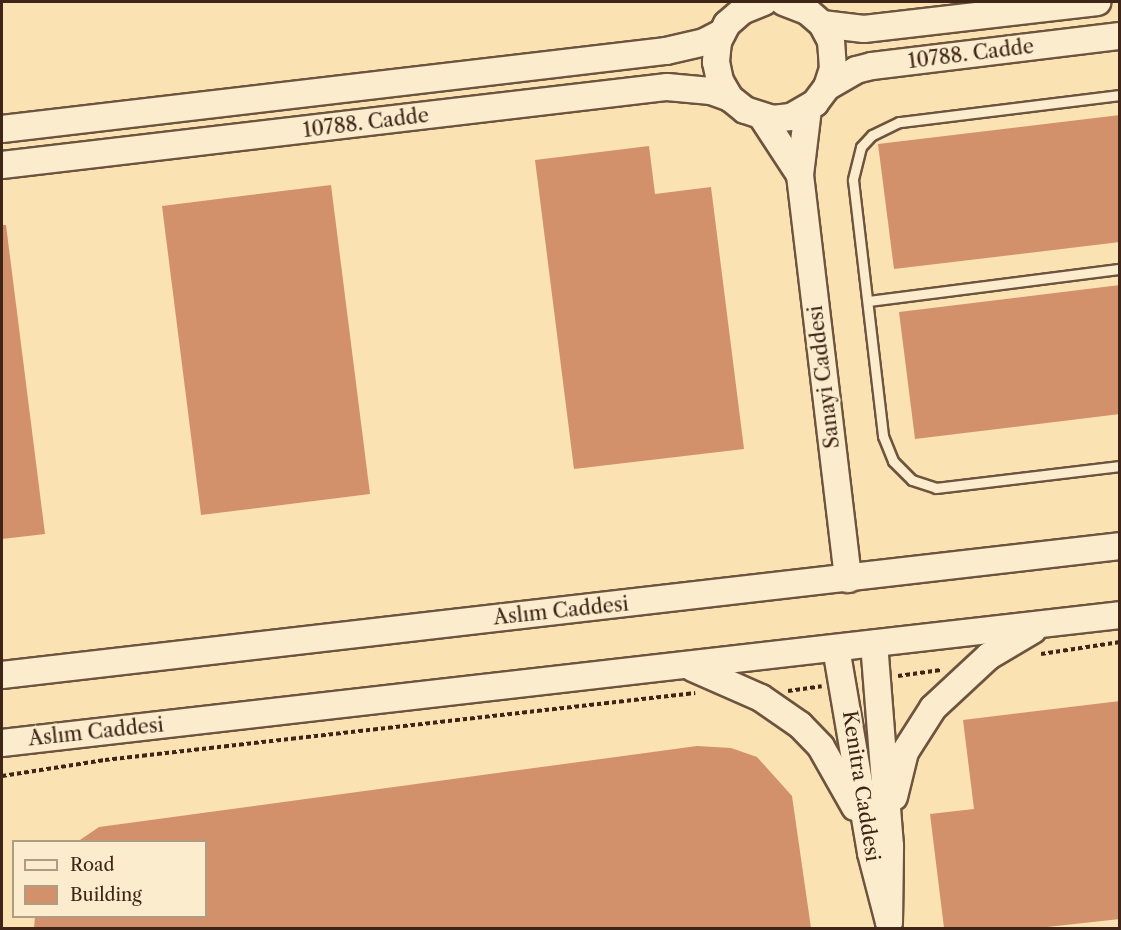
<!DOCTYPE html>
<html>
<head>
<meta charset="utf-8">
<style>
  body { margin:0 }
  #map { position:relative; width:1121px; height:930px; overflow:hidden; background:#fbe2b3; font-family:"Libre Caslon Text",serif }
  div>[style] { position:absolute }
  .building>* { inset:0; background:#d2916b }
  .path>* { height:4px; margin-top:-2px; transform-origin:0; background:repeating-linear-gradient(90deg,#3e2518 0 4.5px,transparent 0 7.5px) }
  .roads { filter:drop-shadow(2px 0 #6d543f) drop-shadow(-2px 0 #6d543f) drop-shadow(0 2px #6d543f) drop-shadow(0 -2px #6d543f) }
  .lane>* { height:9px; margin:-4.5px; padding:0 4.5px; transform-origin:4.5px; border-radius:4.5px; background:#fcecce }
  .secondary>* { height:26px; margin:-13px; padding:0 13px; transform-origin:13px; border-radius:13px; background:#fcecce }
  span { translate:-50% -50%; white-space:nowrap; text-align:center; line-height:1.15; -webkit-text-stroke:4.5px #fcecce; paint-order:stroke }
  .street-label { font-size:20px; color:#3e2518 }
  .frame { position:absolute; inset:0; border:3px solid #3e2518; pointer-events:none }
  .legend { position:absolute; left:12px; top:840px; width:195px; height:78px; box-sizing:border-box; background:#fcecce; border:2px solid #b09c85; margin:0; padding:8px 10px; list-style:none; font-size:18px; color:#3e2518 }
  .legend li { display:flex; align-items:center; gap:12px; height:30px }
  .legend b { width:30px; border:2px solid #b09c85 }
</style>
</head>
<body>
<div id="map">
  <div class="building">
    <i style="clip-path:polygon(1120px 115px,1120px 242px,894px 269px,878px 144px)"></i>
    <i style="clip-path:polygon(649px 146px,655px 194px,711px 187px,744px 449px,574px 469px,535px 160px)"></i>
    <i style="clip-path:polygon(331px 185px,370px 494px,201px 515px,162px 206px)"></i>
    <i style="clip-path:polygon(2px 225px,6px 225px,45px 534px,2px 539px)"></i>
    <i style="clip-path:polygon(1120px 285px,1120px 414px,915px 439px,899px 312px)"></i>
    <i style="clip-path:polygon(1120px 701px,1120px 919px,1038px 928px,944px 928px,930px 814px,974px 809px,963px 720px)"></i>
    <i style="clip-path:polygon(697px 746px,731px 748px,757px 757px,792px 796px,811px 928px,34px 928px,35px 916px,206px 916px,206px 842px,77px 842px,99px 827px)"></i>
  </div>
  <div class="path">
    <i style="left:1041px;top:654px;width:80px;rotate:-8.6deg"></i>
    <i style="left:898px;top:676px;width:43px;rotate:-7.9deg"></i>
    <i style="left:788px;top:691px;width:34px;rotate:-8deg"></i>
    <i style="left:2px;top:776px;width:104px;rotate:-8.8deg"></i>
    <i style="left:105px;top:760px;width:594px;rotate:-6.48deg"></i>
  </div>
  <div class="roads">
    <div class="lane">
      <i style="left:1120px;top:95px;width:223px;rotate:173deg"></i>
      <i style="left:899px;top:122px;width:30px;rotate:154deg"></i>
      <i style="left:872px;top:135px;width:16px;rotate:133deg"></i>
      <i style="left:861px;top:147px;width:34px;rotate:104deg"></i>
      <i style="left:853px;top:180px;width:258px;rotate:83.3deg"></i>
      <i style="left:883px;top:436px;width:27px;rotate:68deg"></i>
      <i style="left:893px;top:461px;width:27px;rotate:45deg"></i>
      <i style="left:912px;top:480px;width:25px;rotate:18deg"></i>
      <i style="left:936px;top:488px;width:185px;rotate:-6.8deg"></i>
      <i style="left:869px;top:301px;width:253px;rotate:-7.3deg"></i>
    </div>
    <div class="secondary">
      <i style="left:764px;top:2px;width:24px;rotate:158deg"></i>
      <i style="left:742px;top:11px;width:20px;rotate:139deg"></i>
      <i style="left:727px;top:24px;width:20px;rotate:117deg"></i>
      <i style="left:718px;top:42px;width:20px;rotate:96deg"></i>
      <i style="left:716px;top:62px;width:19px;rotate:78deg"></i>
      <i style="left:720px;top:81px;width:20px;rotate:60deg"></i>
      <i style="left:730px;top:98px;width:19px;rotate:39deg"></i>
      <i style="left:745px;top:110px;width:28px;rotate:18deg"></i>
      <i style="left:772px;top:119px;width:19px;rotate:-6deg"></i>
      <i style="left:791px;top:117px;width:28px;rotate:-30deg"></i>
      <i style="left:815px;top:103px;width:20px;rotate:-53deg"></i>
      <i style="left:827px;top:87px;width:19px;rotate:-72deg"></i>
      <i style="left:833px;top:69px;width:28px;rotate:-94deg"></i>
      <i style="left:831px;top:41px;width:19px;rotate:-118deg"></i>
      <i style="left:822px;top:24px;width:20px;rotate:-139deg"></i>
      <i style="left:807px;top:11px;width:25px;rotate:-159deg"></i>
      <i style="left:822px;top:24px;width:42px;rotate:6.8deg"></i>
      <i style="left:864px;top:29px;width:235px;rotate:-6.6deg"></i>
      <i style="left:827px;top:87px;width:34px;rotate:-30deg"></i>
      <i style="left:856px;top:70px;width:16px;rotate:-14deg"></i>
      <i style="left:872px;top:66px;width:250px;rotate:-6.9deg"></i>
      <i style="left:762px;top:117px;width:69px;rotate:56.8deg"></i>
      <i style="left:800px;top:175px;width:66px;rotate:-83.1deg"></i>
      <i style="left:2px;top:129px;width:669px;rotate:-6.7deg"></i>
      <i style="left:666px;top:51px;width:39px;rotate:-13deg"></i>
      <i style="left:704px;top:42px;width:20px;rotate:-27deg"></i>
      <i style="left:2px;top:165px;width:670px;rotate:-6.69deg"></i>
      <i style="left:667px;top:87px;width:44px;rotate:5.2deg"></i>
      <i style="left:711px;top:91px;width:20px;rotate:20deg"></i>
      <i style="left:800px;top:175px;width:407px;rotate:83.2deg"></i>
      <i style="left:836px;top:648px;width:208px;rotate:80.3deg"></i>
      <i style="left:871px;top:853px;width:71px;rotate:75.4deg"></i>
      <i style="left:889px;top:922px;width:76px;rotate:-89.2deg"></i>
      <i style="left:890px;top:846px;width:203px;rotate:-94.5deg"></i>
      <i style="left:693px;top:668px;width:74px;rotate:23.8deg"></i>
      <i style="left:761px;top:698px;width:47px;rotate:34.7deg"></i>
      <i style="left:800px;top:725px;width:30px;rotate:46deg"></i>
      <i style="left:821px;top:747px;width:69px;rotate:60.5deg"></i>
      <i style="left:2px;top:675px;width:1125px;rotate:-6.58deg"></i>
      <i style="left:2px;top:743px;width:1125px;rotate:-6.53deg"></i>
      <i style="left:894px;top:797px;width:46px;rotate:-76.3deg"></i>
      <i style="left:905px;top:752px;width:52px;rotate:-57.5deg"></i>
      <i style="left:933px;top:708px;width:76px;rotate:-42.9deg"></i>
      <i style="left:989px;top:656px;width:51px;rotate:-30.6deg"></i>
    </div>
  </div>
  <div class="street-label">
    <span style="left:971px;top:54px;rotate:-7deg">10788. Cadde</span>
    <span style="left:366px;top:123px;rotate:-7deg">10788. Cadde</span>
    <span style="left:824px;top:377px;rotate:-97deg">Sanayi Caddesi</span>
    <span style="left:561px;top:611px;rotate:-6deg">Aslım Caddesi</span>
    <span style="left:96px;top:732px;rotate:-6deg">Aslım Caddesi</span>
    <span style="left:861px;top:786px;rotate:81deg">Kenitra Caddesi</span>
  </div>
  <div class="frame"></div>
  <ul class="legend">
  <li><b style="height:8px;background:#fcecce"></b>Road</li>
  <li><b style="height:16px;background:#d2916b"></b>Building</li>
  </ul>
</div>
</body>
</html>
